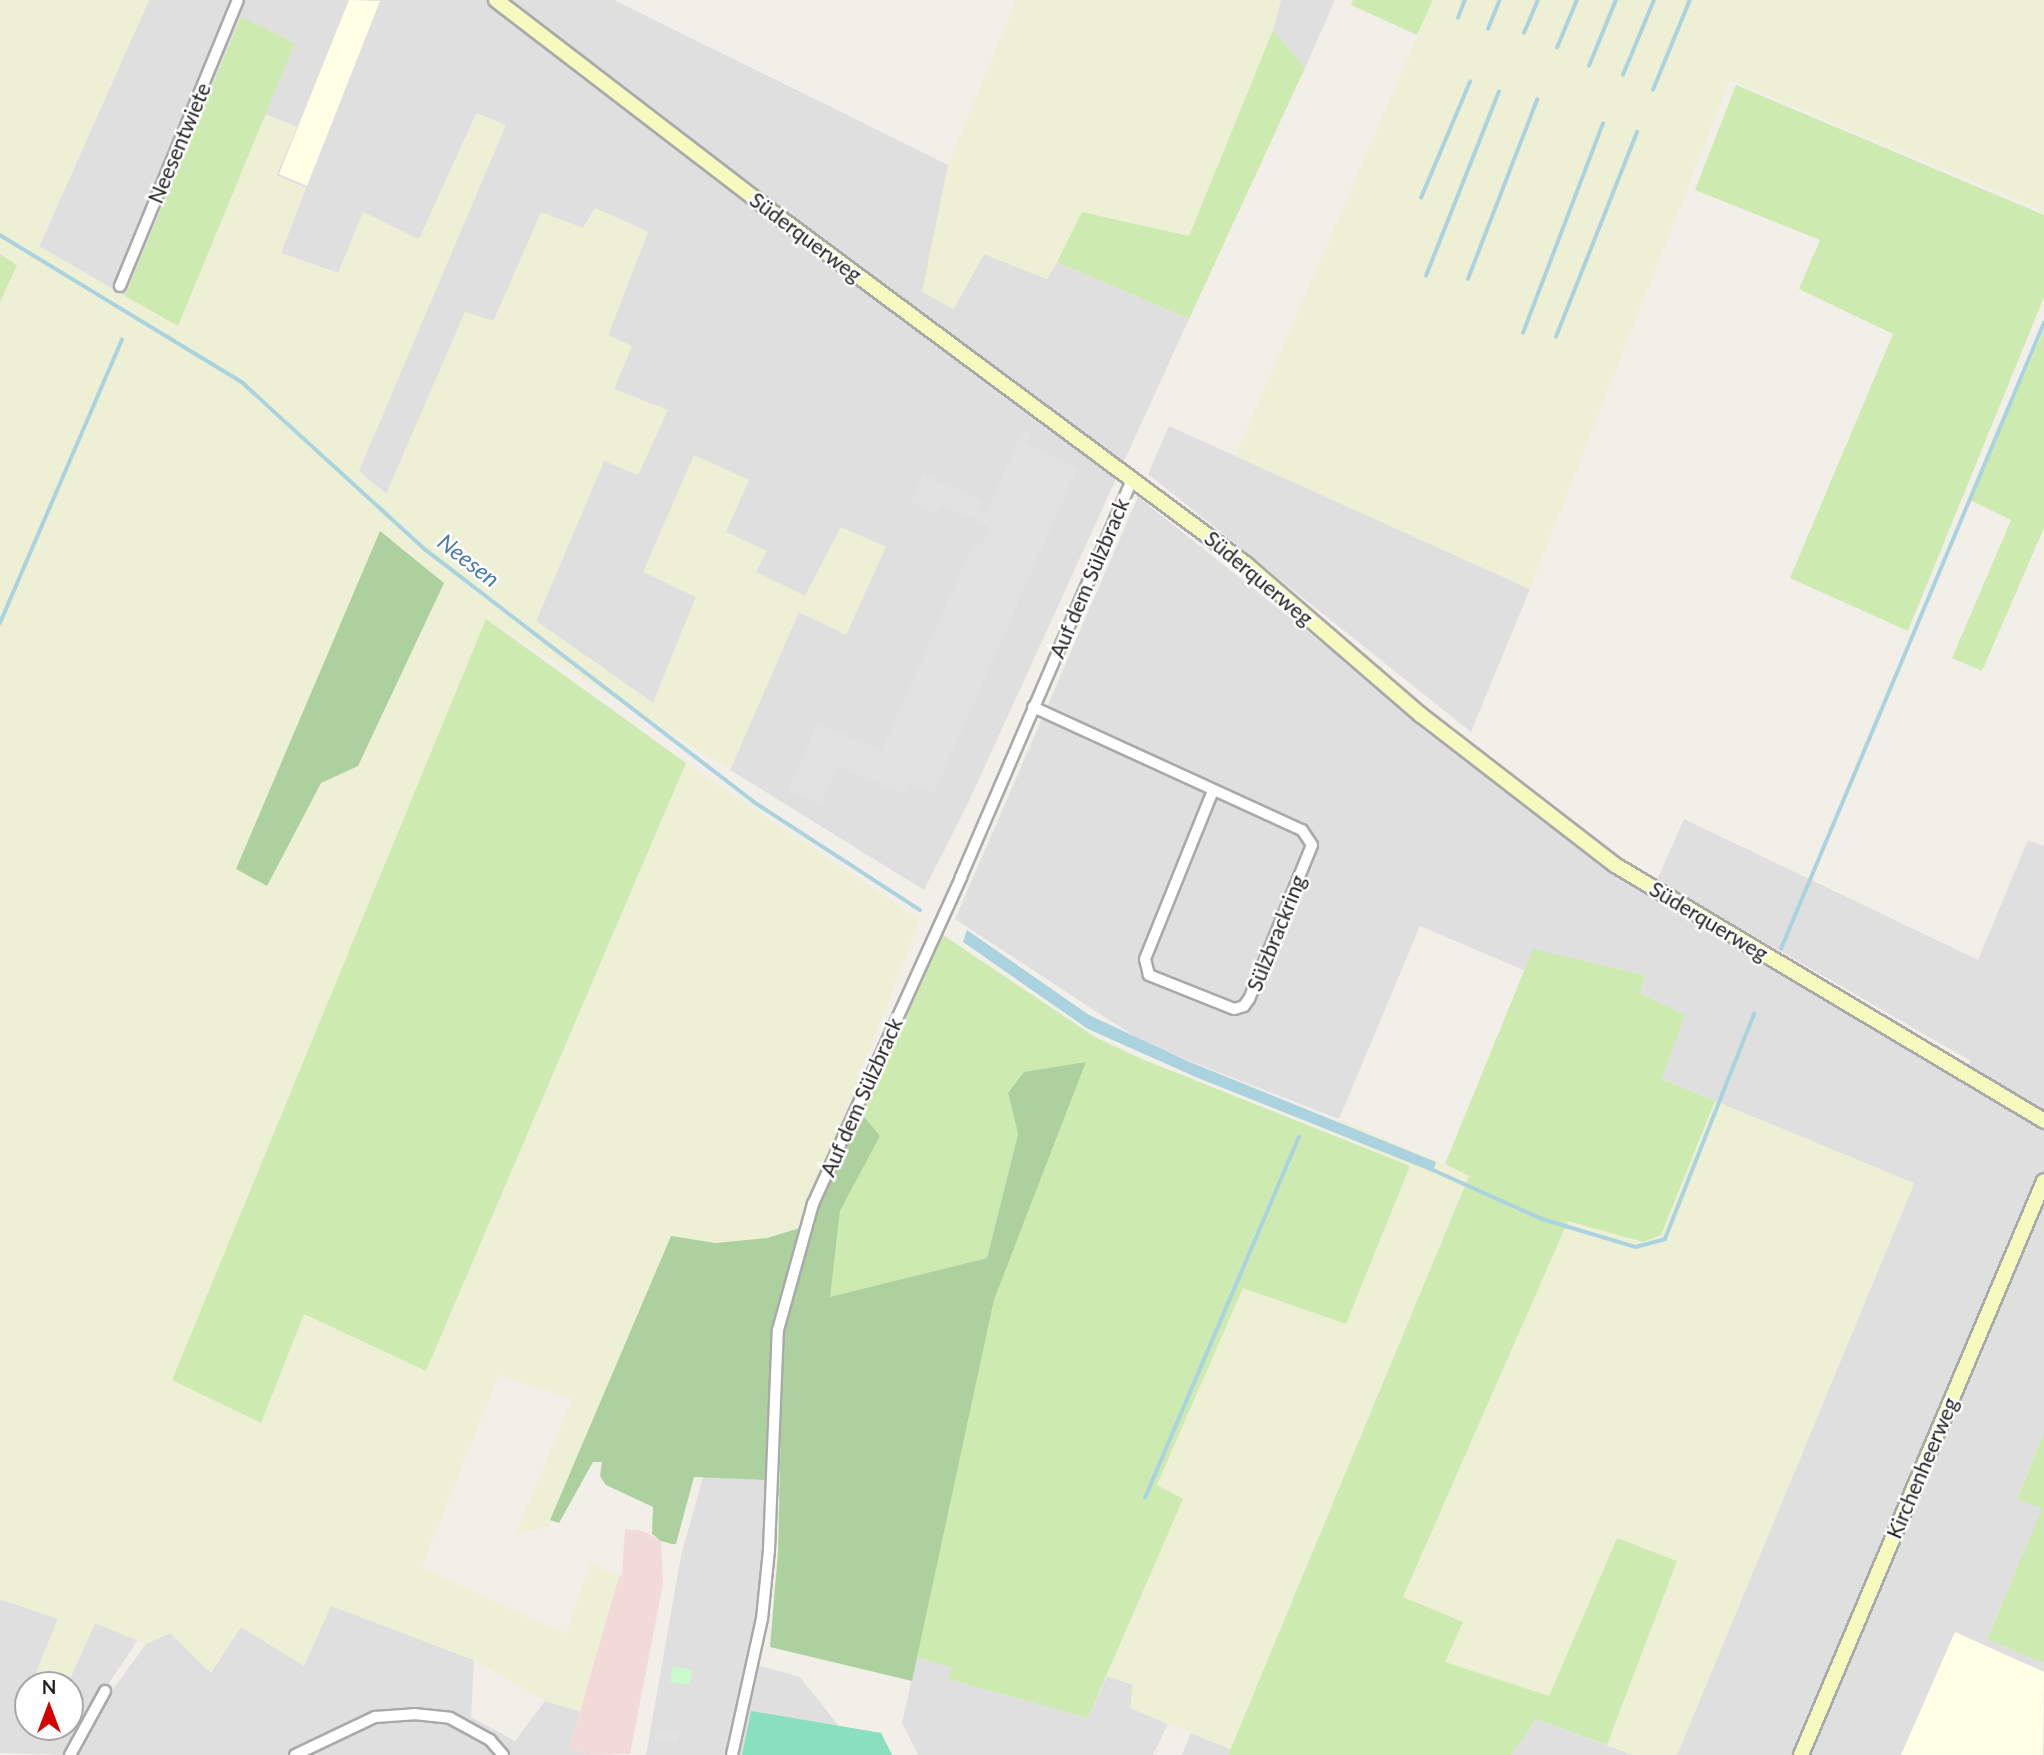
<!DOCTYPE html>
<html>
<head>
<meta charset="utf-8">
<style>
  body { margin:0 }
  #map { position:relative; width:2044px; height:1755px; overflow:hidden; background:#f2efe9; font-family:Lato,sans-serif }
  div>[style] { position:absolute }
  .residential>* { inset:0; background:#e0dfdf }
  .commercial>* { inset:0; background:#f2dad9 }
  .education>* { inset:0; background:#ffffe5 }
  .farmland>* { inset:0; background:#eef0d5 }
  .grass>* { inset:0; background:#cdebb0 }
  .forest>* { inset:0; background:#add19e }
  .park>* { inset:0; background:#c8facc }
  .pitch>* { inset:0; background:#88e0be }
  .parking>* { inset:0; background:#e2e2e2 }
  .water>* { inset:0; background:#aad3df }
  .stream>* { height:3.5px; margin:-1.75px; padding:0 1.75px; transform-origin:1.75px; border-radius:1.75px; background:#aad3df }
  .roads { filter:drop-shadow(2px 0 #a9a9a9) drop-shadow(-2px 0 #a9a9a9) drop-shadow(0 2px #a9a9a9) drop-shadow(0 -2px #a9a9a9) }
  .street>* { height:10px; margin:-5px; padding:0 5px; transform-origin:5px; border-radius:5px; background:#fff }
  .secondary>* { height:14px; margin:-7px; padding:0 7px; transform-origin:7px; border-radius:7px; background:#f7fabf }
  span { translate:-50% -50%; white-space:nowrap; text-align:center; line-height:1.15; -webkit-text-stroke:5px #fff; paint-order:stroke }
  .street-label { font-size:21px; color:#222 }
  .water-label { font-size:23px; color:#4a7aab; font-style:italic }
  .north { position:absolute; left:14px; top:1671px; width:70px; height:70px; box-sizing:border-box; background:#fff; border:2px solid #a7a7a7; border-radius:50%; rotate:0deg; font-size:19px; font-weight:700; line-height:28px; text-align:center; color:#222 }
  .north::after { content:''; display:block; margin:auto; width:24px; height:32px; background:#d40000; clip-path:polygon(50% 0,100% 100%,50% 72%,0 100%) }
</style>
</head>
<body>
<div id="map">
  <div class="residential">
    <i style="clip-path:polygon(149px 0,614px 0,948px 165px,923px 292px,954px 308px,984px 254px,1047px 279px,1057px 262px,1189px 319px,969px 801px,924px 890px,730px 770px,799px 611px,841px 527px,805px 596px,756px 572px,644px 572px,696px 597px,653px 703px,536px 621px,604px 461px,668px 410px,614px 390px,608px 335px,648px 232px,595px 208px,583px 228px,541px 213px,493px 322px,465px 312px,387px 494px,358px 472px,505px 125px,476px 114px,419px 239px,338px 273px,281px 253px,305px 188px,276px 176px,297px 127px,265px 114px,295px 43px,241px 17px,125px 296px,39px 247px)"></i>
    <i style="clip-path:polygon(1281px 0,1335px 0,1305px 68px,1273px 30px)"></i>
    <i style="clip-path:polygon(1169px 426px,1530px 589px,1471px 732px,1148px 474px)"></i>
    <i style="clip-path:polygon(1138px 497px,1610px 872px,1957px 1079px,1971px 1061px,1657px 880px,1684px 819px,1978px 960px,2028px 840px,2044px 846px,2044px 1432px,2017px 1498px,2043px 1509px,1987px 1638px,2044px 1663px,2044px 1755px,1677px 1755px,1914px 1184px,1662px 1079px,1685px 1015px,1640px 993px,1645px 975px,1533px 950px,1526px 971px,1420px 926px,1339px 1119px,1146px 1044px,955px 919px)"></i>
    <i style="clip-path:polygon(703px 1477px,777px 1481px,773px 1572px,757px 1665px,800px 1677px,839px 1726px,881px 1733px,892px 1755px,646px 1755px,681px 1556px)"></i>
    <i style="clip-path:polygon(0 1599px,58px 1619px,21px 1709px,28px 1712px,28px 1727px,70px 1727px,70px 1685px,67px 1685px,95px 1623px,138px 1640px,71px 1740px,65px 1755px,0 1753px)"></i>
    <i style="clip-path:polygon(331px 1605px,474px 1660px,471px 1717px,515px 1741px,545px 1701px,580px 1711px,569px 1749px,593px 1755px,78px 1755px,108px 1696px,146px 1644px,170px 1633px,241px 1627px)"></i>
    <i style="clip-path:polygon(917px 1657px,953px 1668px,948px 1679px,1088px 1718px,1107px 1676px,1133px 1685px,1131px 1708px,1168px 1724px,1153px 1755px,918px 1755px,902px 1723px)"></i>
    <i style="clip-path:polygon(1536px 1719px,1633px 1755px,1511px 1755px)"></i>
    <i style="clip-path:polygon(1191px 1733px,1230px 1749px,1228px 1755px,1182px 1755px)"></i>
  </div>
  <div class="commercial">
    <i style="clip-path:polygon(625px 1529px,643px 1531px,661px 1541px,663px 1584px,630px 1754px,593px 1755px,569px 1749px,619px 1576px,622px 1575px)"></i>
  </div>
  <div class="education">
    <i style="clip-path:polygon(349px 0,380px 1px,307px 186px,279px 174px)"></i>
    <i style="clip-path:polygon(1955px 1632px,2044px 1672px,2043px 1755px,1901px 1755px)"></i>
  </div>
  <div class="farmland">
    <i style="clip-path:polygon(0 0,149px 0,39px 246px,177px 326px,265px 114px,297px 127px,276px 175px,306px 188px,281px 253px,338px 273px,363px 212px,419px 239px,477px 113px,506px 125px,359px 471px,386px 494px,465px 312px,494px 321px,541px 212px,583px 228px,595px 208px,648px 232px,608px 335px,632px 346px,614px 389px,668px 410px,638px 475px,604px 461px,536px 621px,653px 703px,696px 597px,643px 572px,694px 455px,749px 480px,726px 532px,767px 551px,756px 572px,805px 596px,841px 527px,886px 547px,846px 635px,799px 612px,730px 770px,486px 619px,304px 1314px,426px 1370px,686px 763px,920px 920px,800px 1228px,767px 1238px,716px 1243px,671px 1236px,550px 1527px,516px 1533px,572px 1399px,499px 1375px,422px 1567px,565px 1634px,591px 1563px,619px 1576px,580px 1711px,545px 1701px,474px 1660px,331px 1606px,304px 1666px,241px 1627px,211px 1673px,170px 1633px,146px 1644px,95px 1623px,67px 1685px,31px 1685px,58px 1619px,0 1599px)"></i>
    <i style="clip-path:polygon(1016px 0,1281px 0,1273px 30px,1189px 237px,1082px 212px,1047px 279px,984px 254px,953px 309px,922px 292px,948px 165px)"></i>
    <i style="clip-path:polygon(1433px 0,2044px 0,2044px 211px,1730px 80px,1530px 589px,1235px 456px)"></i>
    <i style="clip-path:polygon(1715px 1101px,1914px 1183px,1677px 1755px,1633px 1755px,1607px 1745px,1677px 1561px,1617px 1538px,1549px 1696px,1445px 1662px,1403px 1597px,1568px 1220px,1643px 1242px,1661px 1235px)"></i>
    <i style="clip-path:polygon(1339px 1119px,1469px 1175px,1230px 1749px,1130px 1708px,1133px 1685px,1107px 1676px,1182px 1499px,1157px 1486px,1243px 1287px,1346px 1324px,1410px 1166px,1334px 1133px)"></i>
  </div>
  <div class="grass">
    <i style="clip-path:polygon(1353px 0,1433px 0,1417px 35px,1351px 5px)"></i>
    <i style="clip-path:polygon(241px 17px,295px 43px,178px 326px,125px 296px)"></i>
    <i style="clip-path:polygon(1273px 30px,1305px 68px,1189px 319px,1057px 262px,1082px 212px,1189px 236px)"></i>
    <i style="clip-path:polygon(1736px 85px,2044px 215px,2044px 297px,1908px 631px,1790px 578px,1893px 334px,1799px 289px,1820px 240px,1695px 190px)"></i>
    <i style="clip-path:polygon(0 254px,17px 265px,0 302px)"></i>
    <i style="clip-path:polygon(2044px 330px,2044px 528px,1982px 671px,1952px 658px,2011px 520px,1970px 500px)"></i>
    <i style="clip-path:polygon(486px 619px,686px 763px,426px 1371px,304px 1314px,261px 1423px,172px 1380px)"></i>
    <i style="clip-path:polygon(943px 935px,1095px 1037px,1142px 1059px,1410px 1166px,1346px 1324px,1243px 1288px,1157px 1485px,1183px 1499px,1088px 1718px,948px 1679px,952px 1668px,917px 1657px,994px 1300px,1086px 1062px,1008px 1093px,1018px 1134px,987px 1258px,829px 1298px,840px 1211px,880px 1136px,862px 1114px)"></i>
    <i style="clip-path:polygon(1533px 949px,1645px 975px,1640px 993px,1685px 1015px,1662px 1079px,1715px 1101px,1661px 1235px,1643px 1242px,1568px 1221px,1403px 1597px,1463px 1622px,1445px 1662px,1549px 1696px,1617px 1538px,1677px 1561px,1607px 1745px,1536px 1719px,1511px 1755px,1228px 1755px,1469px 1176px,1445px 1164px)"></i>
    <i style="clip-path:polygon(2044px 1432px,2044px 1663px,1987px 1639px,2042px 1509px,2017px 1499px)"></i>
  </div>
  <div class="forest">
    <i style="clip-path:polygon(380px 531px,444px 583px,358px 766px,321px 783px,267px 886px,236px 869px)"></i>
    <i style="clip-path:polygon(1086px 1062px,994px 1300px,912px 1681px,770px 1647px,778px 1552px,783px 1328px,819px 1208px,862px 1114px,880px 1136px,840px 1211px,830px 1297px,987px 1258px,1018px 1134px,1008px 1093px,1024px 1072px)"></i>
    <i style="clip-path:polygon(800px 1228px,771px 1331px,765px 1480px,694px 1477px,676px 1544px,672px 1544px,661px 1541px,652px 1534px,653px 1507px,606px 1485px,600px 1476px,602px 1462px,593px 1462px,559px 1523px,550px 1520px,671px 1236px,716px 1243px,767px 1238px)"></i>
  </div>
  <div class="park">
    <i style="clip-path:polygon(673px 1666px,692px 1670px,689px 1685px,670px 1682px)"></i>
  </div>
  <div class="pitch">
    <i style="clip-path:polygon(751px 1711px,881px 1733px,892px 1755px,742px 1755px)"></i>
  </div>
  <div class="parking">
    <i style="clip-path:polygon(1023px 429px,1031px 433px,1027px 444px,1078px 468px,934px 793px,911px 784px,905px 795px,838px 766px,821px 804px,788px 790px,818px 723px,881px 750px,974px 541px,982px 545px,990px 527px,941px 505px,936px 514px,910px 502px,923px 474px,982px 500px,978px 509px,986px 512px)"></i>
    <i style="clip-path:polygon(657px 1730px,679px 1734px,677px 1742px,655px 1738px)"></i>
  </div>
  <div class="water">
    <i style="clip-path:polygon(967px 930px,1089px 1015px,1185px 1060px,1436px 1162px,1433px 1172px,1198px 1078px,1088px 1029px,963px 942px)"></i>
  </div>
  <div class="stream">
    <i style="left:1458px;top:18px;width:19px;rotate:-69deg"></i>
    <i style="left:1488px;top:29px;width:31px;rotate:-68deg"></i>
    <i style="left:1524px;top:33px;width:36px;rotate:-67deg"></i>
    <i style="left:1557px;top:48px;width:52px;rotate:-67.4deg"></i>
    <i style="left:1589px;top:66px;width:71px;rotate:-67.8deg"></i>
    <i style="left:1623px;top:75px;width:81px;rotate:-67.5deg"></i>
    <i style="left:1653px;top:90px;width:97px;rotate:-67.7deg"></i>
    <i style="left:1421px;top:198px;width:126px;rotate:-67.1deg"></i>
    <i style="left:0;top:235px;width:285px;rotate:31.3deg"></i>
    <i style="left:243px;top:383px;width:248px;rotate:42.4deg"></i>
    <i style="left:426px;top:550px;width:414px;rotate:37.5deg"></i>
    <i style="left:754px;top:802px;width:198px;rotate:33deg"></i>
    <i style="left:1426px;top:276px;width:198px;rotate:-68.4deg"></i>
    <i style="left:1468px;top:279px;width:192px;rotate:-68.9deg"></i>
    <i style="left:1523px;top:333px;width:224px;rotate:-69.1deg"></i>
    <i style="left:1556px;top:337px;width:220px;rotate:-68.4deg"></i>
    <i style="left:0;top:623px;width:308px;rotate:-66.7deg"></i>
    <i style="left:1781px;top:949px;width:679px;rotate:-67.21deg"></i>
    <i style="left:1431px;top:1169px;width:122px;rotate:24.2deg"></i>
    <i style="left:1542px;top:1219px;width:98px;rotate:16.6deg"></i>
    <i style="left:1636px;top:1247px;width:30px;rotate:-15deg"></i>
    <i style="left:1665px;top:1239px;width:242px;rotate:-68.4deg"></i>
    <i style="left:1145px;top:1498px;width:392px;rotate:-66.9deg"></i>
  </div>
  <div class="roads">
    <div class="street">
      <i style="left:120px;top:286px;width:309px;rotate:-67.6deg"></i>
      <i style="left:1033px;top:707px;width:296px;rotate:24.6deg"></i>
      <i style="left:1302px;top:830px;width:18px;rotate:56deg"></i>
      <i style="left:1312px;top:845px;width:166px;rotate:112.2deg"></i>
      <i style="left:1249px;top:999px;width:9px;rotate:126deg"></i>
      <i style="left:1244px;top:1006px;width:10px;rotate:163deg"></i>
      <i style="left:1234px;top:1009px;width:92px;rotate:-158.2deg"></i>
      <i style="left:1149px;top:975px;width:16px;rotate:-104deg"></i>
      <i style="left:1145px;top:959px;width:181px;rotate:-68deg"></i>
      <i style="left:70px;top:1755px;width:73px;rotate:-61.3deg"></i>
      <i style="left:295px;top:1755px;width:89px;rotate:-25.4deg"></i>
      <i style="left:375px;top:1717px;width:39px;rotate:-4deg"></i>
      <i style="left:414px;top:1714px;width:36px;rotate:6deg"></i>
      <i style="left:450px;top:1718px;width:46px;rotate:28.8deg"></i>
      <i style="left:490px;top:1740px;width:20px;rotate:49deg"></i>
      <i style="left:732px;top:1755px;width:139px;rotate:-77.6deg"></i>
      <i style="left:762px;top:1619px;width:69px;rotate:-84.2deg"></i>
      <i style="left:769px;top:1550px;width:220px;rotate:-87.7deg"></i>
      <i style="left:778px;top:1330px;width:131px;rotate:-74.5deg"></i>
      <i style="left:813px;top:1204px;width:359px;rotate:-65.6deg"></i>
      <i style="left:961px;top:877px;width:434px;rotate:-66.7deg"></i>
    </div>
    <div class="secondary">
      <i style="left:496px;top:0;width:343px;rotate:37.5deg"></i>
      <i style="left:768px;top:209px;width:597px;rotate:36.62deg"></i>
      <i style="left:1247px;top:565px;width:230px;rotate:40.8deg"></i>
      <i style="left:1421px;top:715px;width:245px;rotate:37.7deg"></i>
      <i style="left:1615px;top:865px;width:500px;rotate:30.8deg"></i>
      <i style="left:1801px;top:1755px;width:623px;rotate:-67.05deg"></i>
    </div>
  </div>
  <div class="street-label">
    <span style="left:179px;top:143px;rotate:-67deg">Neesentwiete</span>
    <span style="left:806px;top:237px;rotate:37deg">Süderquerweg</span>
    <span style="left:1089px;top:578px;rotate:-67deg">Auf dem Sülzbrack</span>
    <span style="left:1259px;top:578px;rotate:40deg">Süderquerweg</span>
    <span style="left:1709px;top:921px;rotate:31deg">Süderquerweg</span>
    <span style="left:1276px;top:933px;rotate:-68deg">Sülzbrackring</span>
    <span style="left:861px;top:1097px;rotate:-66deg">Auf dem Sülzbrack</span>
    <span style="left:1922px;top:1468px;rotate:-67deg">Kirchenheerweg</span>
  </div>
  <div class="water-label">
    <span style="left:469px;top:560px;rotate:38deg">Neesen</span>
  </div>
  <div class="north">N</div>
</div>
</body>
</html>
